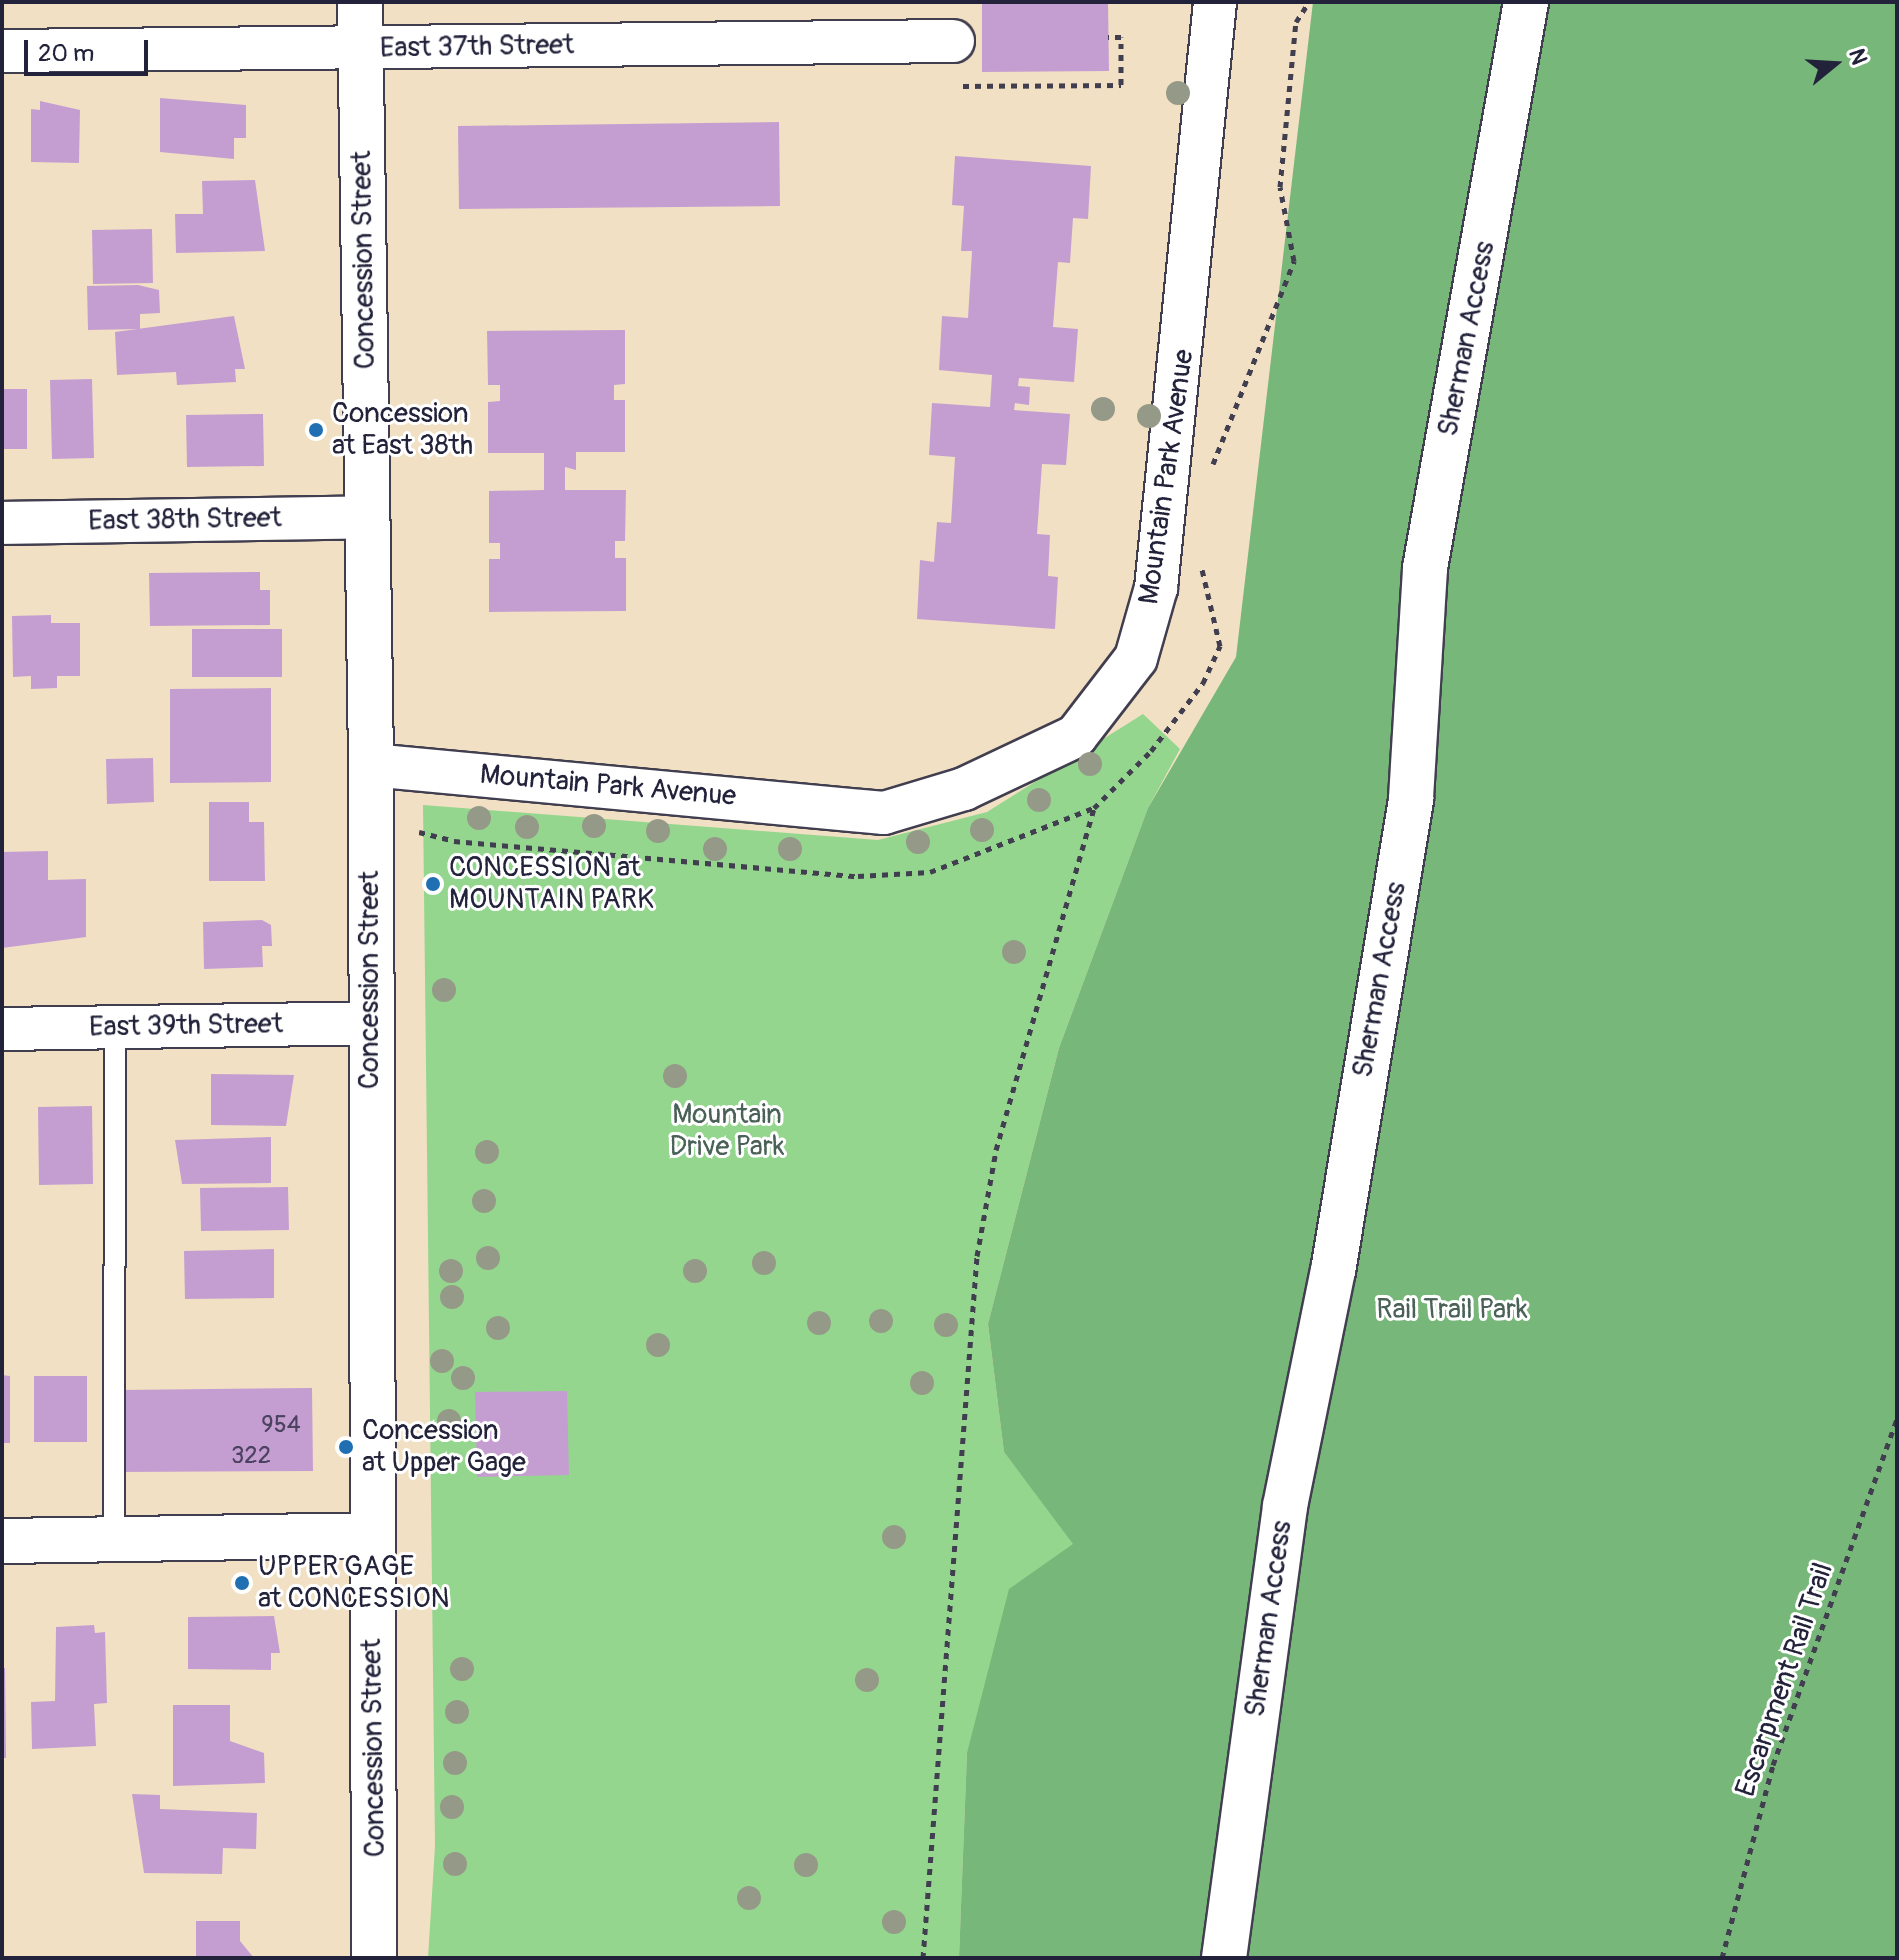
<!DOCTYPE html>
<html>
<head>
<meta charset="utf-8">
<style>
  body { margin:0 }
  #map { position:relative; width:1899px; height:1960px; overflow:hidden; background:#f1e0c3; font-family:Pangolin,sans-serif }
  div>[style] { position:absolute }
  .green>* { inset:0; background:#94d68e }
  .forest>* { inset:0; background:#77b779 }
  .building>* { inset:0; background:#c59ed1 }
  .path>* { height:5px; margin-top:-2.5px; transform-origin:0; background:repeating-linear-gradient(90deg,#413e4f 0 6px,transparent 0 12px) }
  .roads { filter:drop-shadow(2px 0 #413e4f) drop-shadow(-2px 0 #413e4f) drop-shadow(0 2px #413e4f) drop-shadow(0 -2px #413e4f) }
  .service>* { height:20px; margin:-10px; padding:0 10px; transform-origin:10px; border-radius:10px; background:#fff }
  .minor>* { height:42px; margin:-21px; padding:0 21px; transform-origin:21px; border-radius:21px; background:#fff }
  .secondary>* { height:44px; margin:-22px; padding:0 22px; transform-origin:22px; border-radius:22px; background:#fff }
  .trees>* { width:24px; height:24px; margin:-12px; border-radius:50%; background:#959a88 }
  .dots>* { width:22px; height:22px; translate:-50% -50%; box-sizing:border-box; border:4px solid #fff; border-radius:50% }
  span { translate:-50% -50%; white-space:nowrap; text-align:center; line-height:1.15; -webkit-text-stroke:6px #fff; paint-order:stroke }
  .number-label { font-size:24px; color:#4b4160 }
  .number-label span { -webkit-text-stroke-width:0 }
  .street-label { font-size:28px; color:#22223b }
  .poi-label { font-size:28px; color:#22223b }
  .left { translate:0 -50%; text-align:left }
  .park-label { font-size:28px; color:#4a6158 }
  .frame { position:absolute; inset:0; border:4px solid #22223b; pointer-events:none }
  .north { position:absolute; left:1795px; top:24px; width:80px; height:80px; -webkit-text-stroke:6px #fff; paint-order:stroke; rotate:72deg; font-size:22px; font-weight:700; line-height:32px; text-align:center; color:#22223b }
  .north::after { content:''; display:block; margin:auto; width:28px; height:36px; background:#22223b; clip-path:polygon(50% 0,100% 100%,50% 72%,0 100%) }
  .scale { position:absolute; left:24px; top:40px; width:124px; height:36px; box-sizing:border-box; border:4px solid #22223b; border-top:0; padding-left:10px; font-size:24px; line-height:28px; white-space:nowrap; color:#22223b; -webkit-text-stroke:6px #fff; paint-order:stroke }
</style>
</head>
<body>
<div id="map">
  <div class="green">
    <i style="clip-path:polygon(1143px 714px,1180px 749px,1148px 808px,1059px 1048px,988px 1324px,1004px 1452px,1074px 1544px,967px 1753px,959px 1958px,428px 1958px,435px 1846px,423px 805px,878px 840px,987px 812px)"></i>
  </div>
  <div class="forest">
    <i style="clip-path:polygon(1313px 2px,1897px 2px,1897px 1958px,959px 1958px,967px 1753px,1009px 1589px,1073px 1544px,1004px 1452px,988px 1324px,1059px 1048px,1148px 808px,1236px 657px)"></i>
  </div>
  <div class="building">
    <i style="clip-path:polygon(982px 2px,1108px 2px,1109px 71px,982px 72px)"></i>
    <i style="clip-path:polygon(160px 98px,246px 105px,246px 138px,234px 138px,234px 159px,160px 152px)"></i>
    <i style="clip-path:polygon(40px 101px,80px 110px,79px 163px,31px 162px,31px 109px,40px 110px)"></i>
    <i style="clip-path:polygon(779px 122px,780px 206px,459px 209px,458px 126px)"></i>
    <i style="clip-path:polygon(955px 156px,1091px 166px,1088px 219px,1073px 218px,1070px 263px,1058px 262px,1053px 327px,1078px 329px,1074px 382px,1019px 378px,1018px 386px,1030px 387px,1029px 405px,1015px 403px,1014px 410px,1070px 414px,1066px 465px,1042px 464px,1037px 534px,1050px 535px,1048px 576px,1058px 577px,1055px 629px,917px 619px,920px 560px,934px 562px,937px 522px,951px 523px,955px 457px,929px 455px,932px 403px,990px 407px,992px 375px,939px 370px,942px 316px,968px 318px,972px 251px,961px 251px,964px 206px,952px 205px)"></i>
    <i style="clip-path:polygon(255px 180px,265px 251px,176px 253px,175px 214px,203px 214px,202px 181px)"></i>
    <i style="clip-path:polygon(152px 229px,153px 283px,93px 284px,92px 230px)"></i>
    <i style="clip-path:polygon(138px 285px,159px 290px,160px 313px,140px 314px,140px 329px,88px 330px,87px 286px)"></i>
    <i style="clip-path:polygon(234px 316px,245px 369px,235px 369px,236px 382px,177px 385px,176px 372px,117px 375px,115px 332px)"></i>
    <i style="clip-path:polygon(625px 330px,625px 384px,614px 385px,614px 400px,625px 400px,625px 452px,576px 452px,576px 470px,565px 467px,565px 490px,626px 490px,625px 541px,615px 541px,615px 558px,626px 558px,626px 611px,489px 612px,489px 559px,500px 559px,500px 543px,489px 543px,489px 491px,544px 490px,544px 453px,488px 453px,488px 402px,500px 401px,500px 385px,488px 385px,487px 331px)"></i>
    <i style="clip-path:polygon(92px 379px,94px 458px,52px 459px,50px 380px)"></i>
    <i style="clip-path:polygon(2px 389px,27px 389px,27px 449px,2px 449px)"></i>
    <i style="clip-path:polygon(263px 414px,264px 466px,187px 467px,186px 415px)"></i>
    <i style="clip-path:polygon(260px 572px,260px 590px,270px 590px,270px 625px,150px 626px,149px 573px)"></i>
    <i style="clip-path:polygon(51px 615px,51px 623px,80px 623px,80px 676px,57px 676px,57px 688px,31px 689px,31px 676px,13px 677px,12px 616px)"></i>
    <i style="clip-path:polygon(192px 629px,282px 629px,282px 677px,192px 677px)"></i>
    <i style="clip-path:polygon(271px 688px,271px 782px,170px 783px,170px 689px)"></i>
    <i style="clip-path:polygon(153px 758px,154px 802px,107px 804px,106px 759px)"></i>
    <i style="clip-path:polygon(209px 802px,249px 802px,249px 822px,264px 822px,265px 881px,209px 881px)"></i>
    <i style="clip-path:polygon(48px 851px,48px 880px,86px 879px,86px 937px,2px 948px,2px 852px)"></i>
    <i style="clip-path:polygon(262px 920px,271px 925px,272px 946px,262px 946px,263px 967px,204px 969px,203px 922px)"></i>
    <i style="clip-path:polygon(211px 1074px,294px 1075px,286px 1126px,211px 1125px)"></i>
    <i style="clip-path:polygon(92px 1106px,93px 1184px,39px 1185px,38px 1107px)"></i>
    <i style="clip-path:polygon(271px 1137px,271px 1183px,182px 1184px,175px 1140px)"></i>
    <i style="clip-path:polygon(288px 1187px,289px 1230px,201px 1231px,200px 1188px)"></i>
    <i style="clip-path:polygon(274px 1249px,274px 1298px,185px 1299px,184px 1251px)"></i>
    <i style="clip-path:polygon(2px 1375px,10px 1376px,10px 1443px,2px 1443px)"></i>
    <i style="clip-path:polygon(34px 1376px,87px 1376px,87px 1442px,34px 1442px)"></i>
    <i style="clip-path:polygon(312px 1388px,313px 1471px,121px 1472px,120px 1390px)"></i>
    <i style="clip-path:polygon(567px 1391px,569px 1475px,477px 1477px,475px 1392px)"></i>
    <i style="clip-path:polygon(274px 1616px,280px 1653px,271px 1653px,271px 1670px,188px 1669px,188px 1617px)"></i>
    <i style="clip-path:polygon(94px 1625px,95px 1633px,105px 1632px,107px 1703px,94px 1704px,96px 1746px,32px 1749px,31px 1702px,55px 1701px,56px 1627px)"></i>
    <i style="clip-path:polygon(2px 1668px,5px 1668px,6px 1758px,2px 1758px)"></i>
    <i style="clip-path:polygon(173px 1705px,230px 1705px,230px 1741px,264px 1753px,265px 1783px,173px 1786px)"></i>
    <i style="clip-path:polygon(132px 1794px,160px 1795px,160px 1809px,257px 1813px,256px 1849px,223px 1848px,222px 1874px,144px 1873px)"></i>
    <i style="clip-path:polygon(196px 1921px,240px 1921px,240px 1941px,254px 1958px,196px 1958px)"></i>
  </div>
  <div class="path">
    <i style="left:963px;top:86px;width:158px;rotate:-0.4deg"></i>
    <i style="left:1121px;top:85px;width:48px;rotate:-90deg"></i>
    <i style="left:1121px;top:37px;width:13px;rotate:180deg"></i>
    <i style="left:1213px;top:464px;width:219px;rotate:-68.2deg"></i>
    <i style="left:1294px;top:261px;width:75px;rotate:-100.7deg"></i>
    <i style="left:1280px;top:187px;width:166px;rotate:-84.5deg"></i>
    <i style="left:1296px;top:22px;width:24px;rotate:-57deg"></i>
    <i style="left:419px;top:832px;width:36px;rotate:14deg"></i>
    <i style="left:454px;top:841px;width:406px;rotate:5deg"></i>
    <i style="left:858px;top:876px;width:72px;rotate:-3.2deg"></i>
    <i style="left:930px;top:872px;width:175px;rotate:-21.4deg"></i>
    <i style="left:923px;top:1958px;width:704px;rotate:-85.6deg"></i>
    <i style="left:977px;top:1256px;width:108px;rotate:-79.8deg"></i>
    <i style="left:996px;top:1150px;width:356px;rotate:-74deg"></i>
    <i style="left:1094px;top:808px;width:81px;rotate:-45deg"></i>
    <i style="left:1151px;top:751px;width:86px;rotate:-52.6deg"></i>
    <i style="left:1203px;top:683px;width:41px;rotate:-65.3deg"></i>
    <i style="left:1220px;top:646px;width:79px;rotate:-103.2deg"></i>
    <i style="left:1722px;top:1958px;width:200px;rotate:-75.2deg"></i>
    <i style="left:1773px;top:1765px;width:368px;rotate:-70.3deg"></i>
  </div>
  <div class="roads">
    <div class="service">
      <i style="left:114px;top:1539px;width:512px;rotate:-89.89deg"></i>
    </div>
    <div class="minor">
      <i style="left:2px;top:51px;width:951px;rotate:-0.6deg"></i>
      <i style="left:2px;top:523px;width:366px;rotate:-0.9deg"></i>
      <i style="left:371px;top:765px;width:515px;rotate:5.35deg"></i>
      <i style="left:884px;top:813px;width:84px;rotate:-16.7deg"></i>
      <i style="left:964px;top:789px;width:124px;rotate:-25.3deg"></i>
      <i style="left:1076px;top:736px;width:98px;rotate:-52.4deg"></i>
      <i style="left:1136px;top:658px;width:73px;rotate:-74.1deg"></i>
      <i style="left:1156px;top:588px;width:589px;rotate:-84.25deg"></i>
      <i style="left:2px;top:1029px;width:367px;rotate:-0.9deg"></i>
    </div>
    <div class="secondary">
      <i style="left:360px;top:2px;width:763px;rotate:89.17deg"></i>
      <i style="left:371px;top:765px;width:1193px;rotate:89.86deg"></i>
      <i style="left:2px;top:1541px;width:369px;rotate:-0.9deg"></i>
      <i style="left:1224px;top:1958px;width:456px;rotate:-82.3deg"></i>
      <i style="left:1285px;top:1506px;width:240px;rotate:-78.5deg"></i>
      <i style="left:1333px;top:1271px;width:479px;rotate:-80.6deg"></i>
      <i style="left:1411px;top:798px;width:230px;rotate:-86.5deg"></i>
      <i style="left:1425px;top:568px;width:575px;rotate:-79.88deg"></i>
    </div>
  </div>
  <div class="trees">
    <i style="left:1178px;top:93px"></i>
    <i style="left:1103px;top:409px"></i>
    <i style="left:1149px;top:416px"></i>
    <i style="left:1090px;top:764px"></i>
    <i style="left:1039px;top:800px"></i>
    <i style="left:479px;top:818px"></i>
    <i style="left:594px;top:826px"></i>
    <i style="left:527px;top:827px"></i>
    <i style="left:982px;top:830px"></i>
    <i style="left:658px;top:831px"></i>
    <i style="left:918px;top:842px"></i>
    <i style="left:715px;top:849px"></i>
    <i style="left:790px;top:849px"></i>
    <i style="left:1014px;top:952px"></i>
    <i style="left:444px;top:990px"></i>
    <i style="left:675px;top:1076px"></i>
    <i style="left:487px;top:1152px"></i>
    <i style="left:484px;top:1201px"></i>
    <i style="left:488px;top:1258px"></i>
    <i style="left:764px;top:1263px"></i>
    <i style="left:451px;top:1271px"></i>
    <i style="left:695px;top:1271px"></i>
    <i style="left:452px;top:1297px"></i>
    <i style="left:881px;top:1321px"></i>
    <i style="left:819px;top:1323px"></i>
    <i style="left:946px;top:1325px"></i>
    <i style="left:498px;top:1328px"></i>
    <i style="left:658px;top:1345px"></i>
    <i style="left:442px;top:1361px"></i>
    <i style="left:463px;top:1378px"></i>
    <i style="left:922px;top:1383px"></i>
    <i style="left:449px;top:1421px"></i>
    <i style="left:894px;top:1537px"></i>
    <i style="left:462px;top:1669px"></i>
    <i style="left:867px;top:1680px"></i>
    <i style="left:457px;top:1712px"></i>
    <i style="left:455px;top:1763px"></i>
    <i style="left:452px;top:1807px"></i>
    <i style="left:455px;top:1864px"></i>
    <i style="left:806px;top:1865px"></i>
    <i style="left:749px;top:1898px"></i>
    <i style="left:894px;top:1922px"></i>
  </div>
  <div class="dots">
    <i style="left:316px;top:430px;background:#1f6fb2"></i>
    <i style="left:433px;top:884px;background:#1f6fb2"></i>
    <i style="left:346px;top:1447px;background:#1f6fb2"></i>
    <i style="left:242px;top:1583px;background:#1f6fb2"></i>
  </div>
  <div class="number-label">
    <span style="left:281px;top:1425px">954</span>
    <span style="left:251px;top:1456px">322</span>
  </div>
  <div class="street-label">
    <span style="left:477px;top:47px;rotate:-1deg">East 37th Street</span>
    <span style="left:364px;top:260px;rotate:-91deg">Concession Street</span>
    <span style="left:1467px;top:339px;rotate:-79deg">Sherman Access</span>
    <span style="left:1167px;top:477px;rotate:-82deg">Mountain Park Avenue</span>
    <span style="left:185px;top:520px;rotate:-1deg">East 38th Street</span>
    <span style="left:608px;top:786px;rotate:5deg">Mountain Park Avenue</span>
    <span style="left:370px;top:980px;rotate:-90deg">Concession Street</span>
    <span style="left:1380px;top:980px;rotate:-80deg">Sherman Access</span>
    <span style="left:186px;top:1026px;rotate:-1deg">East 39th Street</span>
    <span style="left:1269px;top:1619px;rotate:-82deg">Sherman Access</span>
    <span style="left:1785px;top:1680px;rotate:-71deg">Escarpment Rail Trail</span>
    <span style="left:374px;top:1748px;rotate:-91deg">Concession Street</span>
  </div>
  <div class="poi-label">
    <span class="left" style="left:332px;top:430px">Concession<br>at East 38th</span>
    <span class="left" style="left:449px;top:884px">CONCESSION at<br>MOUNTAIN PARK</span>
    <span class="left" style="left:362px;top:1447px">Concession<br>at Upper Gage</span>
    <span class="left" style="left:258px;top:1583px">UPPER GAGE<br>at CONCESSION</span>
  </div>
  <div class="park-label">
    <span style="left:727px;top:1131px">Mountain<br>Drive Park</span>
    <span style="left:1452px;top:1310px">Rail Trail Park</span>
  </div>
  <div class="frame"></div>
  <div class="north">N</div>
  <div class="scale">20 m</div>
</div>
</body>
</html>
